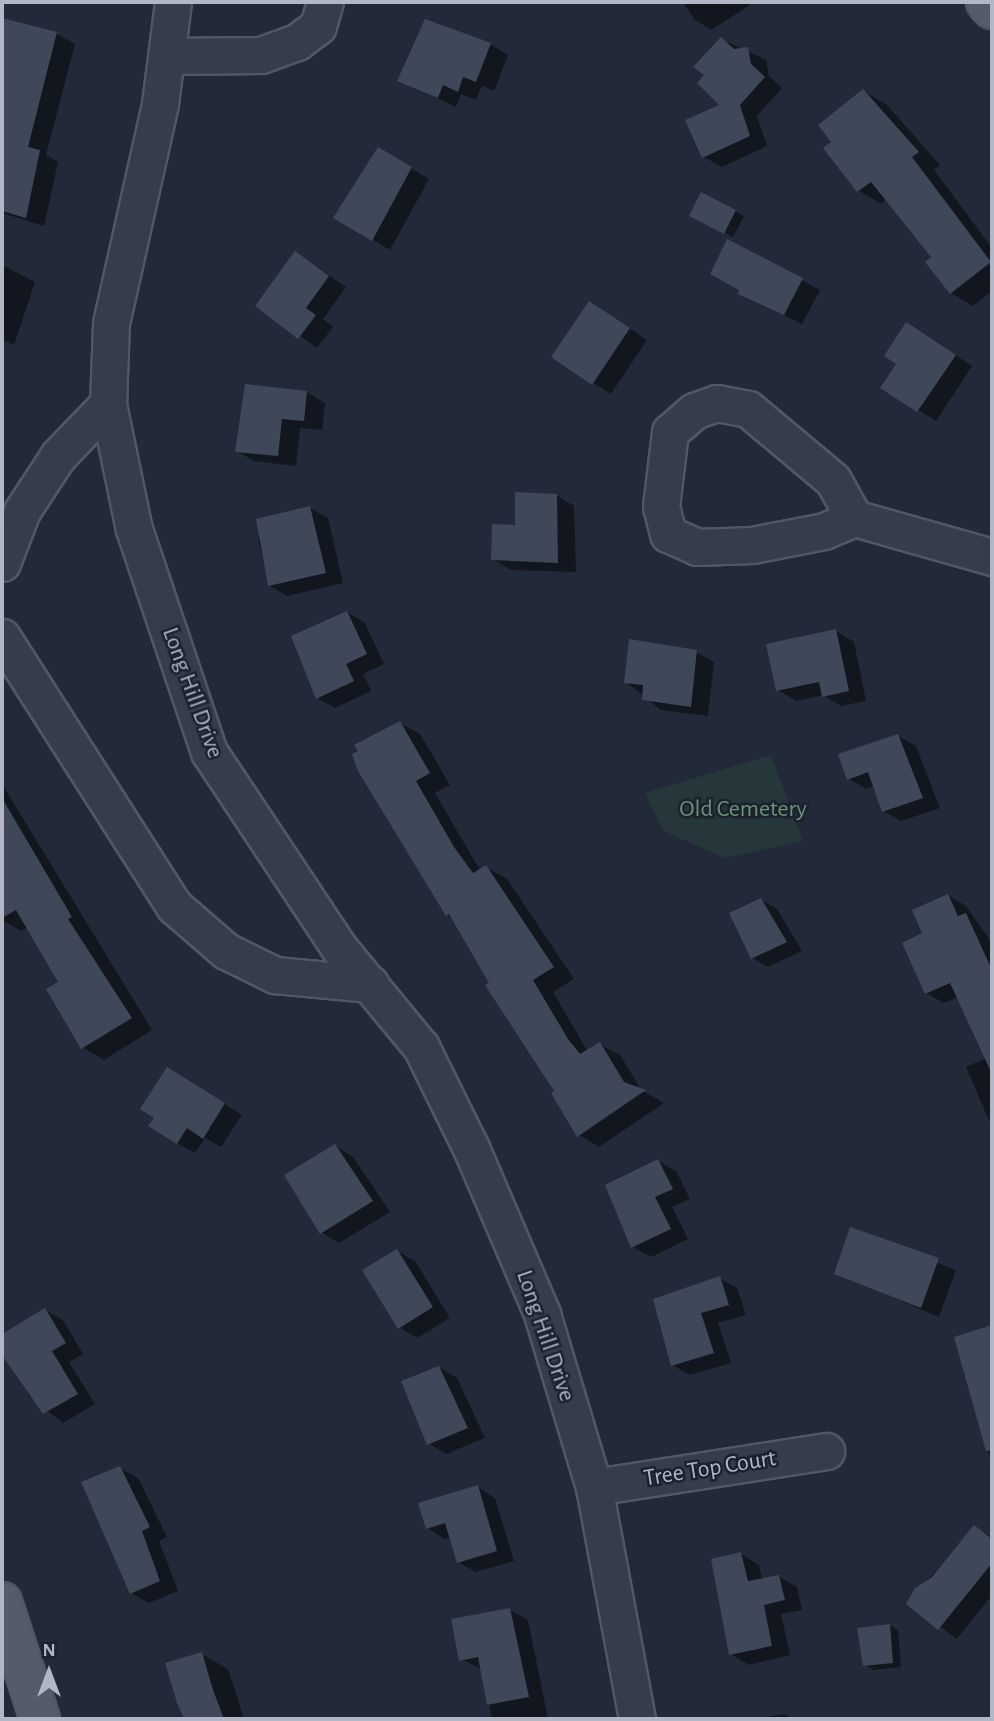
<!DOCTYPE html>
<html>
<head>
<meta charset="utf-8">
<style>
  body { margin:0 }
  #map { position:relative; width:994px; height:1721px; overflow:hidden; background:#222a39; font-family:"Alegreya Sans",sans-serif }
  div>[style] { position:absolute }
  .green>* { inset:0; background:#25373b }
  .shadow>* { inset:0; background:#0007 }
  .building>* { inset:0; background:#3f4859 }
  .roads { filter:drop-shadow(2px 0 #515764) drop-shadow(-2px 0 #515764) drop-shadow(0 2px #515764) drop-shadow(0 -2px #515764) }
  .minor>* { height:35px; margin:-17.5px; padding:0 17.5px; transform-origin:17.5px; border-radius:17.5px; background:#363c49 }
  .major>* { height:38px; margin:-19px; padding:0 19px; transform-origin:19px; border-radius:19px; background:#545b69 }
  span { translate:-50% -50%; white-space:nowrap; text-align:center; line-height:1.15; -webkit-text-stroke:5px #1b212e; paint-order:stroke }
  .street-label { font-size:24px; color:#b1b7c5 }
  .park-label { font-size:24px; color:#699577 }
  .frame { position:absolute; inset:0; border:4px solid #b1b7c5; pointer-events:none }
  .north { position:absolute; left:14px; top:1637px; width:70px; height:70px; -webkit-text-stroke:5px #1b212e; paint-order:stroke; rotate:0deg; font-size:19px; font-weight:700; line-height:28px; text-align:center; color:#b1b7c5 }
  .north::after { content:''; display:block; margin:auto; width:24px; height:32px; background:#b1b7c5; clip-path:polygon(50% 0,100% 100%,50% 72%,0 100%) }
</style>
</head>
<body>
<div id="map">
  <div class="green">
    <i style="clip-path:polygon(771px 755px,803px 841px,725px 858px,664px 831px,645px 793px)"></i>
  </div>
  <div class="shadow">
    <i style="clip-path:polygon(683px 2px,748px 2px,750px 5px,711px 30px,694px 19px)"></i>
    <i style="clip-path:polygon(2px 20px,57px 34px,75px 44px,46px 155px,58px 162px,44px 226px,2px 213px)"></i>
    <i style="clip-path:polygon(721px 39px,766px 60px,769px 76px,782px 88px,757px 116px,767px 146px,722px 167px,704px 157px,723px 105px,707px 75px)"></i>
    <i style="clip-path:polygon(490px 44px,508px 55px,494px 91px,482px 86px,476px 100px,461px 94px,456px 107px,399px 80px)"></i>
    <i style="clip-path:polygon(863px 91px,886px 104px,940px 165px,934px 170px,992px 248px,992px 291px,973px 306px,951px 293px,933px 257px,887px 199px,881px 204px,859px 191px,825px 149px)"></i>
    <i style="clip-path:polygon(379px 149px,429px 179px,390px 250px,335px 217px)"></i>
    <i style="clip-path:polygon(735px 211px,744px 216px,733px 237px,700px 220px)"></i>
    <i style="clip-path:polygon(728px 241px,820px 290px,802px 324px,740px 293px)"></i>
    <i style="clip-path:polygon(296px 253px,346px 287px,323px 319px,333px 327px,317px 348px,257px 305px)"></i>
    <i style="clip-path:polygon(2px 265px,35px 282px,14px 345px,2px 340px)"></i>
    <i style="clip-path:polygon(607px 313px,647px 340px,611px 394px,553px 357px)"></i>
    <i style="clip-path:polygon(925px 335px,972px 366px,936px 421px,883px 387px)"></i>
    <i style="clip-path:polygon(307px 392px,325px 403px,322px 430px,300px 428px,296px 466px,254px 461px,237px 451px)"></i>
    <i style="clip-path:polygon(556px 495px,574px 506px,576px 572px,511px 570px,493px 559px,516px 526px)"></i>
    <i style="clip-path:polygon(310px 508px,328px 518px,343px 583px,287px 596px,269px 585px,258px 539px)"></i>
    <i style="clip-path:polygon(347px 612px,365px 623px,384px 664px,363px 674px,371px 691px,335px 708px,317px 698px)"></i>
    <i style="clip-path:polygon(836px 631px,854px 642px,866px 701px,841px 706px,823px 695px,796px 701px,778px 690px)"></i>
    <i style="clip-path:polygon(696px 652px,714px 662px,708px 716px,661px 710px,626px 682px)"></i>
    <i style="clip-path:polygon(400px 723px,420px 734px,450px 785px,435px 793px,474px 860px,481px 870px,486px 867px,507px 879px,574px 979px,553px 992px,588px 1052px,600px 1044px,621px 1056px,641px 1090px,664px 1103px,599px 1147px,579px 1135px,454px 919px,447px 915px)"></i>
    <i style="clip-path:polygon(898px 736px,916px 746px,940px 808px,901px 821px,883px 811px,875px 786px,866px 789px,848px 778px)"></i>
    <i style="clip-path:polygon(2px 784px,152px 1030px,104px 1060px,82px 1047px,60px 982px,28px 927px,21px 931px,2px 920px)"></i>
    <i style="clip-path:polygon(948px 895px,966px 906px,992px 943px,992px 1127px,966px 1067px,986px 1058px,958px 997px,944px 1003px,926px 993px,925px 934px)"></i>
    <i style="clip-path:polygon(761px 900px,777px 909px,802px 951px,768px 967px,752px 958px)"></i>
    <i style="clip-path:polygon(185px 1079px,242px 1115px,221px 1147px,205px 1138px,195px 1153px,177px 1143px)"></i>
    <i style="clip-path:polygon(335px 1146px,353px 1157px,390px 1212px,339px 1243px,321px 1232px)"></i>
    <i style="clip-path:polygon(658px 1161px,676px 1171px,690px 1199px,672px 1207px,688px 1239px,651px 1257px,633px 1247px)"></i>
    <i style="clip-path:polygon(852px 1230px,956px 1270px,939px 1317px,836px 1273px)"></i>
    <i style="clip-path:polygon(397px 1251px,415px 1261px,450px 1318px,417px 1338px,399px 1327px)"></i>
    <i style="clip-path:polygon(719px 1278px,737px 1288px,746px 1315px,718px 1323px,731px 1363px,690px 1375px,672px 1365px)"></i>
    <i style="clip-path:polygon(45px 1310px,63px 1320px,83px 1354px,69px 1362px,95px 1404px,63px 1423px,30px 1397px,2px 1346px,2px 1336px)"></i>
    <i style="clip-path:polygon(992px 1327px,992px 1465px,956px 1338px)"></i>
    <i style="clip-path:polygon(439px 1367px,457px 1378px,485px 1438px,446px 1454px,428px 1443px)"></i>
    <i style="clip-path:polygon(120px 1468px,138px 1478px,167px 1537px,159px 1541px,178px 1591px,149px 1603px,131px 1593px)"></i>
    <i style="clip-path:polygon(478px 1487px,495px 1498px,514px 1561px,476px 1572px,458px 1562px,451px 1537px,445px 1539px,427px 1528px)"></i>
    <i style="clip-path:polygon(974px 1527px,992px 1537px,992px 1595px,957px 1639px,908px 1603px)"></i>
    <i style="clip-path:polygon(741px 1554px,759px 1565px,762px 1580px,779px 1577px,797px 1587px,802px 1610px,781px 1614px,790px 1655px,749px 1665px,731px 1654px)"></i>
    <i style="clip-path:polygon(510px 1610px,528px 1620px,548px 1719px,492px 1719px,482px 1669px,461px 1659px)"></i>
    <i style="clip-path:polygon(889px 1625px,898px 1630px,901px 1667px,873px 1670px,864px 1664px)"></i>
    <i style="clip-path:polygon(201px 1654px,228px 1669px,244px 1719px,183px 1719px,167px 1664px)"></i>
    <i style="clip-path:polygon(785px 1714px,794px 1719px,755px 1719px)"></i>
  </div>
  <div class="building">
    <i style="clip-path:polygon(2px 18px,57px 32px,28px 147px,40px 150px,26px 218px,2px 211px)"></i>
    <i style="clip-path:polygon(425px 19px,491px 43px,476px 82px,463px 77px,458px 92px,443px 85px,438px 98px,397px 81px)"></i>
    <i style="clip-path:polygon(721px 37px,734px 49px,748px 47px,751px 64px,765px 77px,740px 105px,750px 136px,702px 158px,685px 120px,719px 105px,697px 83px,704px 75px,693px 67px)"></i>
    <i style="clip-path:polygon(863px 89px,919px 152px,912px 157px,991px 262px,950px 294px,925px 262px,931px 257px,871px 182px,857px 192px,823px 148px,831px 142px,818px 125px)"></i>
    <i style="clip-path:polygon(378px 147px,412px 167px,372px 241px,333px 218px)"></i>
    <i style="clip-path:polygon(701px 192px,736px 210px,724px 234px,689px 216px)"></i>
    <i style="clip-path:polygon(727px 239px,803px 278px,784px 315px,738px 294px,739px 290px,710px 274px)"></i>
    <i style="clip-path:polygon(295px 251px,329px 276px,306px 308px,316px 315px,298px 339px,255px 306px)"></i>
    <i style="clip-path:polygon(589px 301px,630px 328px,592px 385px,551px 357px)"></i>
    <i style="clip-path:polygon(906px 322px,956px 355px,917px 412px,880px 388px,896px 364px,884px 356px)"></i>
    <i style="clip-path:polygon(245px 384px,307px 391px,304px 421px,282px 419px,278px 456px,235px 452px)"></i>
    <i style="clip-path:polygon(515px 492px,557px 494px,558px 563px,491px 560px,492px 524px,515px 525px)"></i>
    <i style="clip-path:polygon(310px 506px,326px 573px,268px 586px,256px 519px)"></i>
    <i style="clip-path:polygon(347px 611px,367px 654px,346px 664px,354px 681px,316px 699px,291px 636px)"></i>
    <i style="clip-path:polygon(836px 629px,849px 691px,822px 697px,819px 682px,776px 691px,766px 644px)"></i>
    <i style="clip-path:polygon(629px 639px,697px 650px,691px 707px,642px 700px,643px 685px,624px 683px)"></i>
    <i style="clip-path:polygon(400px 721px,430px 773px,416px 781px,454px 847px,473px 873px,486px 865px,554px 967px,533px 980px,568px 1039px,580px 1054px,600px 1042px,624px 1082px,646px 1090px,577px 1137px,551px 1093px,554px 1091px,485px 985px,489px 983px,449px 914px,446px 916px,358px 771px,352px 754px,358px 751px,354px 745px)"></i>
    <i style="clip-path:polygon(898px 734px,923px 798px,882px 812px,868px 772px,847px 780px,838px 754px)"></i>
    <i style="clip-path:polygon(2px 798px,72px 917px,68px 919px,132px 1018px,81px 1049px,46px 989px,58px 982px,16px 910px,2px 918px)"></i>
    <i style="clip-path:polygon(948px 894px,958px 916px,966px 913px,992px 970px,992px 1074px,950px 983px,925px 994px,902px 943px,922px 933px,912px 910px)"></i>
    <i style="clip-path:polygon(761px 898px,787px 942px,751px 959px,729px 913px)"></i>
    <i style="clip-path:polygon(167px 1067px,225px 1103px,203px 1139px,187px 1128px,177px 1144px,148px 1126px,154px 1118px,140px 1109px)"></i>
    <i style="clip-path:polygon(335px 1144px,373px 1201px,320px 1234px,284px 1175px)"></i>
    <i style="clip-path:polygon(658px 1159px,673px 1189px,655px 1197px,671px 1229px,631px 1248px,605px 1185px)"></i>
    <i style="clip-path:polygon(850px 1227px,939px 1258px,921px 1308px,834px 1274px)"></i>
    <i style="clip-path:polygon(397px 1249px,433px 1307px,398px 1329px,362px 1270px)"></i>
    <i style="clip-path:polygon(720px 1276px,729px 1305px,701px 1313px,714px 1353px,671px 1366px,653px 1299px)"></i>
    <i style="clip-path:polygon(45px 1308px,66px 1343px,52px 1351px,78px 1394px,43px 1414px,2px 1355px,2px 1334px)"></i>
    <i style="clip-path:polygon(992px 1325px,992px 1450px,986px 1451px,954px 1337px)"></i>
    <i style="clip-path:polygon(439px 1366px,468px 1428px,427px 1445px,401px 1381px)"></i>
    <i style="clip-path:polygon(120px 1466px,150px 1527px,142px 1531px,160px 1581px,130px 1594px,81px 1482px)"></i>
    <i style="clip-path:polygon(478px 1485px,497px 1551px,457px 1563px,445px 1523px,426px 1529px,418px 1503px)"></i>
    <i style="clip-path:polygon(974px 1525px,992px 1539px,992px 1563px,938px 1630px,906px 1604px,915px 1588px,931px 1578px)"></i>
    <i style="clip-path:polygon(741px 1552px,748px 1581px,779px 1575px,785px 1600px,764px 1605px,772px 1646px,729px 1655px,711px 1559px)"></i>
    <i style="clip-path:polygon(510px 1608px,529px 1697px,487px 1705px,478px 1657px,459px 1661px,451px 1619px)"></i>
    <i style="clip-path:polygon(890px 1624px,893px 1663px,863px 1666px,857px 1628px)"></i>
    <i style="clip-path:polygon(202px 1652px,213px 1690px,224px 1719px,184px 1719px,177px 1703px,165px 1663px)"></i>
  </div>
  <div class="roads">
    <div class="minor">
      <i style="left:173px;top:2px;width:103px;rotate:97.3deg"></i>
      <i style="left:160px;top:104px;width:224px;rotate:102.6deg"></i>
      <i style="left:111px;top:323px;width:81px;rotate:92.1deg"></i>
      <i style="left:108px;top:404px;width:128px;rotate:78.3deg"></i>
      <i style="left:134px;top:529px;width:235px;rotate:71.4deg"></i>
      <i style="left:209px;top:752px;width:237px;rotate:56.4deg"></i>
      <i style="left:340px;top:949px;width:127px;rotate:50.4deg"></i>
      <i style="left:421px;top:1047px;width:113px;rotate:63.7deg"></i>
      <i style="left:471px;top:1148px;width:181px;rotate:66.8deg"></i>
      <i style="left:542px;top:1314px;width:181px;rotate:73.3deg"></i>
      <i style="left:594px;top:1487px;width:236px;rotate:79.5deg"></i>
      <i style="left:166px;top:56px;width:95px;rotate:-0.6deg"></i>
      <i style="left:261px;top:55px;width:38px;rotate:-20deg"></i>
      <i style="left:297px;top:42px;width:26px;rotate:-37deg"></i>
      <i style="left:318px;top:26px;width:25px;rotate:-74deg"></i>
      <i style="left:854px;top:518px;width:43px;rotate:-118.9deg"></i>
      <i style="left:833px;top:480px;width:111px;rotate:-140.1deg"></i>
      <i style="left:748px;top:409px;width:32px;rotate:-169deg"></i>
      <i style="left:717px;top:403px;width:24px;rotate:161deg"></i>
      <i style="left:694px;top:411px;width:32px;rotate:139deg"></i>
      <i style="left:670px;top:432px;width:75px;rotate:96.9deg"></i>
      <i style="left:661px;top:506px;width:29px;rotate:76deg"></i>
      <i style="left:668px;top:534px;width:32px;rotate:24deg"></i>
      <i style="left:697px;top:547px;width:55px;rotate:-2.1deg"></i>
      <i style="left:752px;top:545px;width:73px;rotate:-11deg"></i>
      <i style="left:824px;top:531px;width:33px;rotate:-23deg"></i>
      <i style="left:854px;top:518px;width:143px;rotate:15.8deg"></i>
      <i style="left:2px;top:563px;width:56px;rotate:-69deg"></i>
      <i style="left:22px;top:511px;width:66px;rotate:-56.8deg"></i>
      <i style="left:58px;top:456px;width:72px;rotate:-46.1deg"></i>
      <i style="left:2px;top:637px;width:319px;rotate:57.4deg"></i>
      <i style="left:174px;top:906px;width:69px;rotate:40.9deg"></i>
      <i style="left:226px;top:951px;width:55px;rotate:26.1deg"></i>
      <i style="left:275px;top:975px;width:96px;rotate:5.4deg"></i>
      <i style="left:594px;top:1487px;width:235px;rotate:-8.8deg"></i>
    </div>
    <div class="major">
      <i style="left:986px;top:2px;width:9px;rotate:49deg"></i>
      <i style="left:2px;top:1602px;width:123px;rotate:72deg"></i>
    </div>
  </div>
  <div class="street-label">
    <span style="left:192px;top:693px;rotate:70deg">Long Hill Drive</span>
    <span style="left:545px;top:1336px;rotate:71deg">Long Hill Drive</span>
    <span style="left:710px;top:1469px;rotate:-9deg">Tree Top Court</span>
  </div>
  <div class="park-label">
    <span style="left:743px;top:810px">Old Cemetery</span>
  </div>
  <div class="frame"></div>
  <div class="north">N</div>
</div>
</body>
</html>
